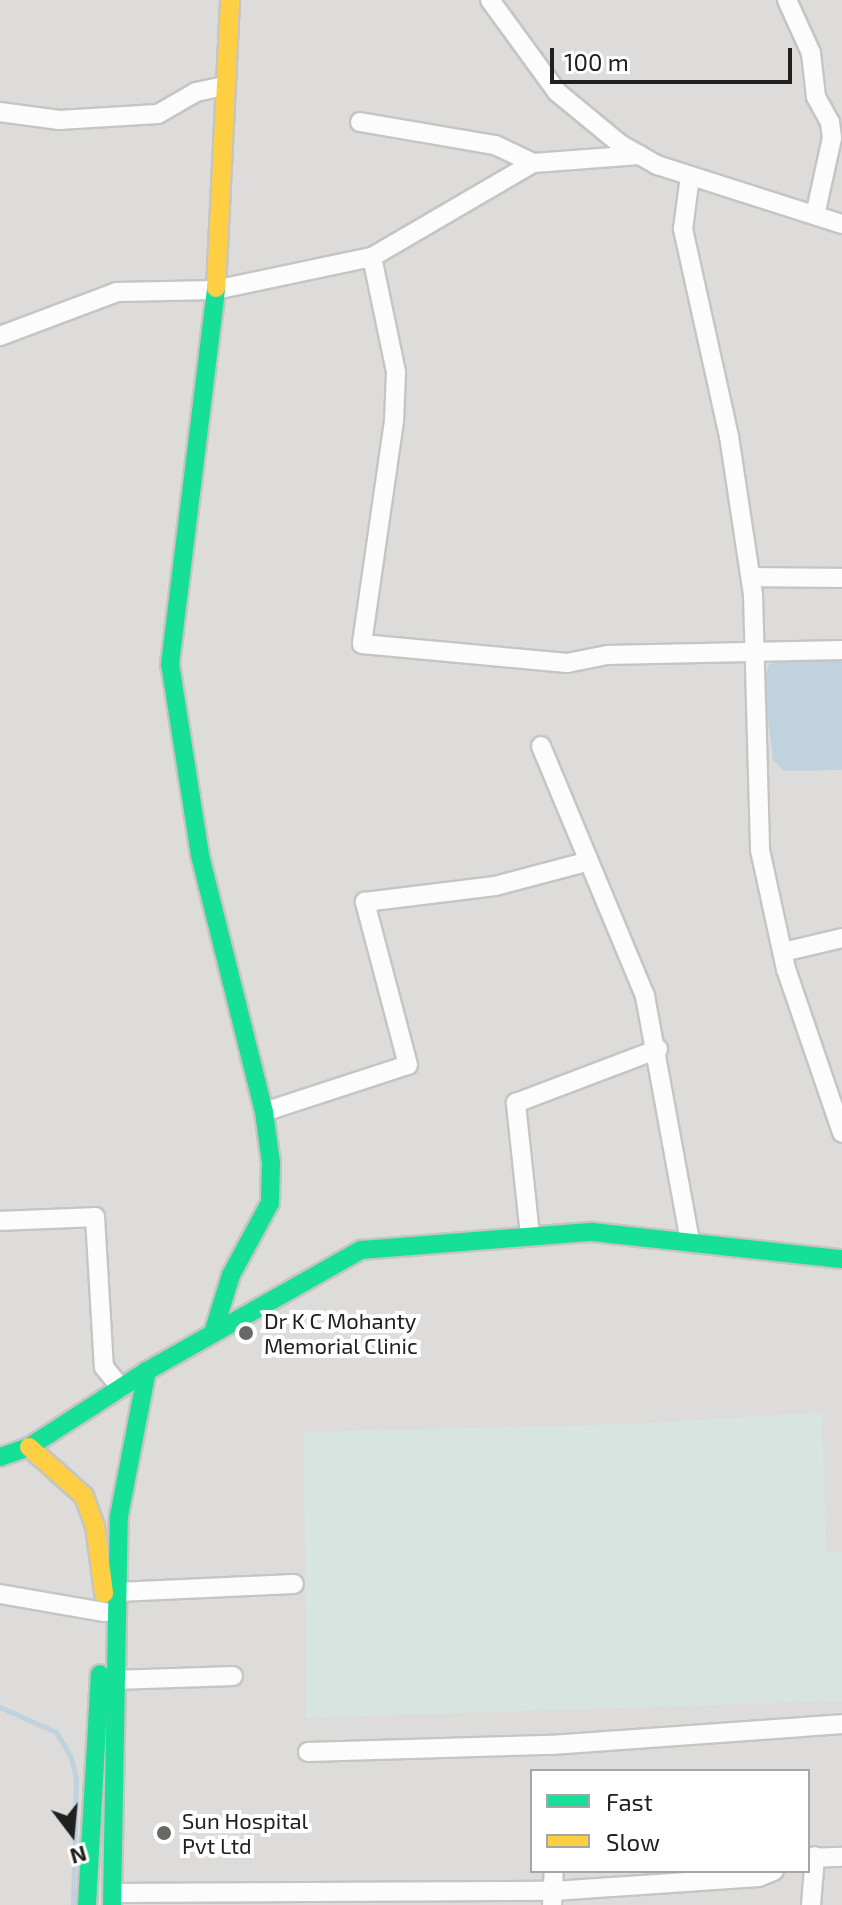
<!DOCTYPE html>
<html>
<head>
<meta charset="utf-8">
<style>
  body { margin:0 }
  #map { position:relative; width:842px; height:1905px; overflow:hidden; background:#eeede9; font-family:"Exo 2",sans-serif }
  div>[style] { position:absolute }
  .residential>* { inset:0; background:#dddcda }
  .wetland>* { inset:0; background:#d7e4df }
  .water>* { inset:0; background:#bfd2de }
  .stream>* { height:5px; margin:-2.5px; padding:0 2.5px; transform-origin:2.5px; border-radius:2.5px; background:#bfd2de }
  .roads { filter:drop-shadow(2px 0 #c5c5c3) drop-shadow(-2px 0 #c5c5c3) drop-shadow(0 2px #c5c5c3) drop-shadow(0 -2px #c5c5c3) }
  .street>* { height:18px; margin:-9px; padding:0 9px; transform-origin:9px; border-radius:9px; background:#fcfcfc }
  .fast>* { height:18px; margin:-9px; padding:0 9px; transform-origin:9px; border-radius:9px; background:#16e098 }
  .slow>* { height:18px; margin:-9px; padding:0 9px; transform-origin:9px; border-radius:9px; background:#ffcf43 }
  .dots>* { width:22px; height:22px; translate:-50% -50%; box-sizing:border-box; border:4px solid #fff; border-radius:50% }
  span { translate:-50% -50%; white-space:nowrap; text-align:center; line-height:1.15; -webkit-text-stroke:8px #fff; paint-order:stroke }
  .poi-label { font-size:22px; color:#202020 }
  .left { translate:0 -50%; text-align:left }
  .legend { position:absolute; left:530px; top:1769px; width:280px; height:104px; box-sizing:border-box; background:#fff; border:2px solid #a6a6a6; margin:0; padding:10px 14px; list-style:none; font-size:24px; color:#202020 }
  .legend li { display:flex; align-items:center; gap:16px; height:40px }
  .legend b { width:40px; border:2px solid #a6a6a6 }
  .north { position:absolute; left:32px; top:1793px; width:80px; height:80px; -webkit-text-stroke:6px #fff; paint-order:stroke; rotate:164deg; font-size:22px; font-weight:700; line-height:32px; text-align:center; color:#202020 }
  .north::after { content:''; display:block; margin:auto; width:28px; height:36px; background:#202020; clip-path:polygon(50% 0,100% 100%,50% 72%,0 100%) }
  .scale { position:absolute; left:550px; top:48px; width:242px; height:36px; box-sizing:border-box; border:4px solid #202020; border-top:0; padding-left:10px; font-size:24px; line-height:28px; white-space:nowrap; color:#202020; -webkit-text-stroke:6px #fff; paint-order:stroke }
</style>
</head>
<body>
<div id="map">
  <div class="residential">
    <i style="clip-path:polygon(evenodd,0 0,842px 0,842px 1905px,0 1905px,0 0,532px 1771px,808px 1771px,808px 1871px,532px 1871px,532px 1771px)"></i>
  </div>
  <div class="wetland">
    <i style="clip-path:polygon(822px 1412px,826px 1552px,842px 1553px,842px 1701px,306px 1718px,304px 1432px,633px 1424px)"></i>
  </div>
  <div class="water">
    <i style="clip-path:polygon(810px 658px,842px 658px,842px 770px,784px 771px,773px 760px,764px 684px,769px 664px)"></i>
  </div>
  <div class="stream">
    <i style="left:0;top:1707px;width:61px;rotate:24.1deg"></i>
    <i style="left:56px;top:1732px;width:29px;rotate:59deg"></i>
    <i style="left:71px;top:1757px;width:22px;rotate:77deg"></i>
    <i style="left:76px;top:1778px;width:127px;rotate:91.4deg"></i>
  </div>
  <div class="roads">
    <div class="street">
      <i style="left:490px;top:0;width:114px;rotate:53.9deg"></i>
      <i style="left:557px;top:92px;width:82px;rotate:39.5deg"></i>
      <i style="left:620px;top:144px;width:43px;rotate:29.6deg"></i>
      <i style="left:657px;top:165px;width:194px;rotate:17.7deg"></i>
      <i style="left:787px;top:0;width:58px;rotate:65.6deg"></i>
      <i style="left:811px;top:53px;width:44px;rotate:83.5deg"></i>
      <i style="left:816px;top:97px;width:29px;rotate:61deg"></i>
      <i style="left:830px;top:122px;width:16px;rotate:83deg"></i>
      <i style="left:832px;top:138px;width:79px;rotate:102.4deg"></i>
      <i style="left:0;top:112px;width:60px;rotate:7.7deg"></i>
      <i style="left:59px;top:120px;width:99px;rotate:-3.5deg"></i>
      <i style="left:158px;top:114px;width:44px;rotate:-30.1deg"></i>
      <i style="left:196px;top:92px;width:30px;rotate:-12deg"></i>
      <i style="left:360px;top:122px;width:137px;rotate:9.7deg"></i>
      <i style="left:495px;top:145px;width:42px;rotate:25.3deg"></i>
      <i style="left:690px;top:176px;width:53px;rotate:97.5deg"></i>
      <i style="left:683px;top:229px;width:212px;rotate:77.5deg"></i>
      <i style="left:729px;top:436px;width:161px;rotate:81.4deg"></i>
      <i style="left:753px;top:595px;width:255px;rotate:88.4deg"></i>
      <i style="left:760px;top:850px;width:122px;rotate:77.7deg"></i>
      <i style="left:786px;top:969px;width:173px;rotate:71.1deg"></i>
      <i style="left:372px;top:257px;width:186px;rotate:-30.3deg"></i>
      <i style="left:533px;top:163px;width:107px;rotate:-4.3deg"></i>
      <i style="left:0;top:336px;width:125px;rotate:-20.6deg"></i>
      <i style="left:117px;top:292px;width:98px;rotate:-1.2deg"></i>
      <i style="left:215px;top:290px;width:160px;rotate:-11.9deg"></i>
      <i style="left:372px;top:257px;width:117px;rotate:78.2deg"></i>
      <i style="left:396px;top:372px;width:49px;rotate:92.3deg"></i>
      <i style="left:394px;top:421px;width:225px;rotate:98.2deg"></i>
      <i style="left:362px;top:644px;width:206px;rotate:5.3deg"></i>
      <i style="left:567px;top:663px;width:41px;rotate:-11.3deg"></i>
      <i style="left:607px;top:655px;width:235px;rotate:-1.2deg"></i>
      <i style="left:751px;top:577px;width:91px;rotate:0.6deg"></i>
      <i style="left:541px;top:746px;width:271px;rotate:67.4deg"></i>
      <i style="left:645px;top:996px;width:250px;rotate:79.6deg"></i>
      <i style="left:783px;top:952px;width:61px;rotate:-13.3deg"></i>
      <i style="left:264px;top:1112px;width:151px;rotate:-18.1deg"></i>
      <i style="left:408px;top:1065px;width:169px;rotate:-104.8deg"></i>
      <i style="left:365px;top:902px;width:131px;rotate:-7deg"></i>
      <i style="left:495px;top:886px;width:94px;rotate:-14.8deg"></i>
      <i style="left:0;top:1221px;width:95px;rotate:-2.4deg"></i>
      <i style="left:95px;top:1217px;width:150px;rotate:86.6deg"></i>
      <i style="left:104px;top:1367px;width:27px;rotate:51deg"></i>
      <i style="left:530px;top:1235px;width:133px;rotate:-96.1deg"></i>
      <i style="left:516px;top:1103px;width:152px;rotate:-20.8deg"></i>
      <i style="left:117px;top:1592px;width:177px;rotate:-2.6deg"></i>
      <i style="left:0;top:1594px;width:106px;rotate:9.8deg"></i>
      <i style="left:115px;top:1680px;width:118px;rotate:-1.9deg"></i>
      <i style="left:308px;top:1752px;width:243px;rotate:-1.7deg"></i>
      <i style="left:551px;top:1745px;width:292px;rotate:-4.1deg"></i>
      <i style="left:808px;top:1858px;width:34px;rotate:-2deg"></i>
      <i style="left:113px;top:1893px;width:441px;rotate:-0.3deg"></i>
      <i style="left:554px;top:1891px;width:205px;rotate:-3.9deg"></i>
      <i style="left:759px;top:1877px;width:16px;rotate:-22deg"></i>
      <i style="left:552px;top:1905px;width:34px;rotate:-87deg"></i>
      <i style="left:811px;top:1905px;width:49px;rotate:-85.3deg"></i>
    </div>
    <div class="fast">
      <i style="left:213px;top:1333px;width:61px;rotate:-72.8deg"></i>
      <i style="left:231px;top:1275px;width:82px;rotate:-61.6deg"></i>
      <i style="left:270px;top:1203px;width:40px;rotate:-88.6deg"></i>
      <i style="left:271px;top:1163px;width:51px;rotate:-97.8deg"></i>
      <i style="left:264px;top:1112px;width:265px;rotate:-104deg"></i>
      <i style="left:200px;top:855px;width:193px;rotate:-98.9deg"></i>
      <i style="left:170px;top:664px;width:379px;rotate:-83deg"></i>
      <i style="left:0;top:1457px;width:31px;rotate:-19deg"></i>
      <i style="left:29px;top:1447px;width:140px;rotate:-32.8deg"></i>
      <i style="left:147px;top:1371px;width:246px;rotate:-29.5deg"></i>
      <i style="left:361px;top:1250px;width:232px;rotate:-4.5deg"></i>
      <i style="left:592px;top:1232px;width:251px;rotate:6.2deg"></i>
      <i style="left:87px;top:1905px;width:231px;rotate:-86.8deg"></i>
      <i style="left:112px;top:1905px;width:389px;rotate:-89deg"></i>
      <i style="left:119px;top:1516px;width:148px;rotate:-79.1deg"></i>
    </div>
    <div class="slow">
      <i style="left:216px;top:288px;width:288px;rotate:-87.2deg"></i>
      <i style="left:29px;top:1447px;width:74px;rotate:41.7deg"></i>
      <i style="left:84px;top:1496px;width:32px;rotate:70deg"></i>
      <i style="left:95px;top:1526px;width:68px;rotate:82.3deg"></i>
    </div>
  </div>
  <div class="dots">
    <i style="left:246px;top:1333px;background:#686866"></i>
    <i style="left:164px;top:1833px;background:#686866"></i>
  </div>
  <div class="poi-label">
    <span class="left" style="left:264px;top:1333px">Dr K C Mohanty<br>Memorial Clinic</span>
    <span class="left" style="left:182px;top:1833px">Sun Hospital<br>Pvt Ltd</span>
  </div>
  <ul class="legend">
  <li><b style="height:10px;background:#16e098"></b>Fast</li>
  <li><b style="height:10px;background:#ffcf43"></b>Slow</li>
  </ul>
  <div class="north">N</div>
  <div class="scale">100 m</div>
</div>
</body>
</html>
